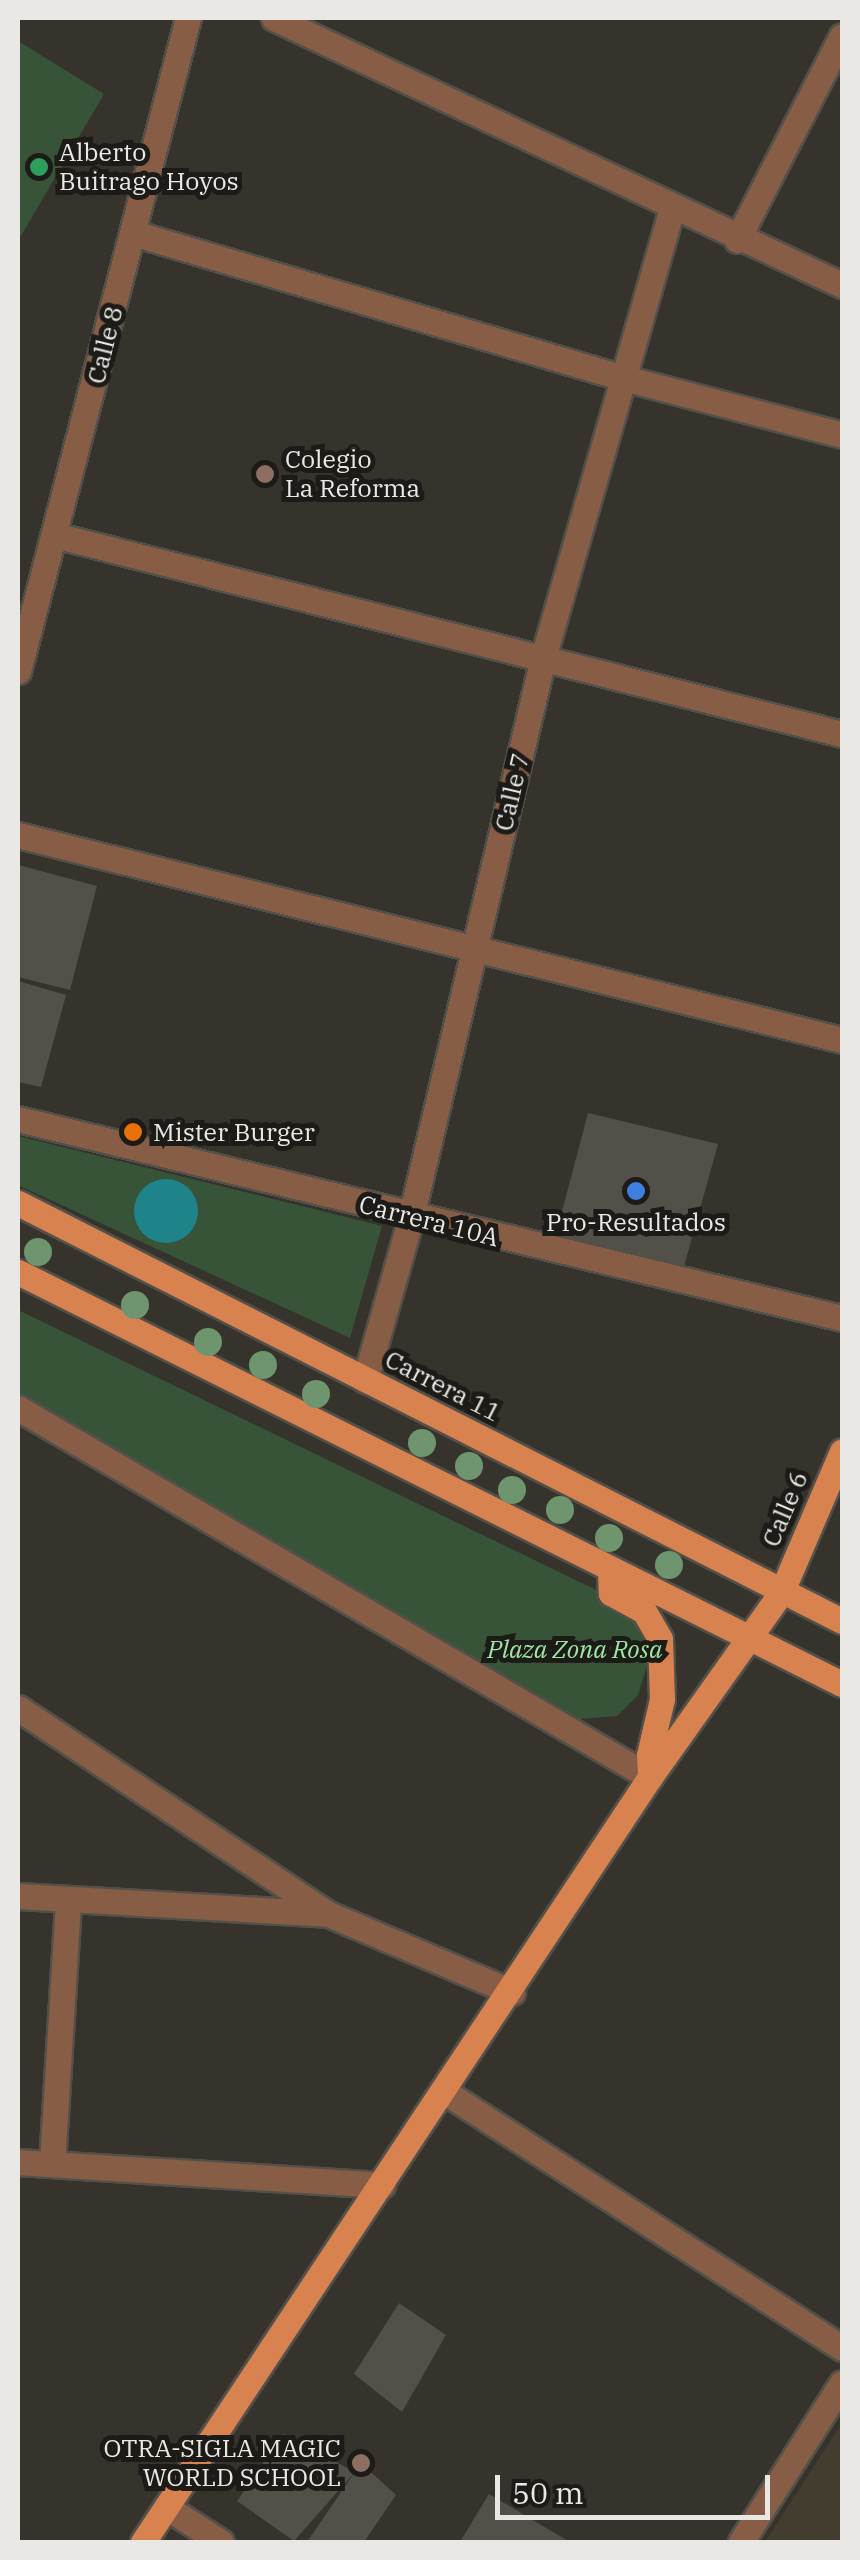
<!DOCTYPE html>
<html>
<head>
<meta charset="utf-8">
<style>
  body { margin:0 }
  #map { position:relative; width:860px; height:2560px; overflow:hidden; background:#36332d; font-family:"IBM Plex Serif",serif }
  div>[style] { position:absolute }
  .built>* { inset:0; background:#433d30 }
  .green>* { inset:0; background:#375439 }
  .water>* { inset:0; background:#1f838a }
  .round { border-radius:50% }
  .building>* { inset:0; background:#535049 }
  .roads { filter:drop-shadow(2px 0 #53504a) drop-shadow(-2px 0 #53504a) drop-shadow(0 2px #53504a) drop-shadow(0 -2px #53504a) }
  .minor>* { height:25px; margin:-12.5px; padding:0 12.5px; transform-origin:12.5px; border-radius:12.5px; background:#875d45 }
  .major>* { height:25px; margin:-12.5px; padding:0 12.5px; transform-origin:12.5px; border-radius:12.5px; background:#d88250 }
  .trees>* { width:28px; height:28px; margin:-14px; border-radius:50%; background:#6f956e }
  .dots>* { width:28px; height:28px; translate:-50% -50%; box-sizing:border-box; border:5px solid #1c1b18; border-radius:50% }
  span { translate:-50% -50%; white-space:nowrap; text-align:center; line-height:1.15; -webkit-text-stroke:10px #1c1b18; paint-order:stroke }
  .poi-label { font-size:25px; color:#eae8e4 }
  .left { translate:0 -50%; text-align:left }
  .right { translate:-100% -50%; text-align:right }
  .street-label { font-size:25px; color:#eae8e4 }
  .park-label { font-size:25px; color:#9ee6a3; font-style:italic }
  .frame { position:absolute; inset:0; border:20px solid #eae8e4; pointer-events:none }
  .scale { position:absolute; left:495px; top:2475px; width:275px; height:45px; box-sizing:border-box; border:5px solid #eae8e4; border-top:0; padding-left:12px; font-size:30px; line-height:35px; white-space:nowrap; color:#eae8e4; -webkit-text-stroke:8px #1c1b18; paint-order:stroke }
</style>
</head>
<body>
<div id="map">
  <div class="built">
    <i style="clip-path:polygon(842px 2423px,842px 2542px,765px 2542px)"></i>
  </div>
  <div class="green">
    <i style="clip-path:polygon(18px 41px,104px 94px,18px 241px)"></i>
    <i style="clip-path:polygon(18px 1136px,382px 1226px,350px 1338px,18px 1185px)"></i>
    <i style="clip-path:polygon(18px 1310px,627px 1605px,644px 1636px,647px 1666px,638px 1695px,617px 1716px,579px 1719px,545px 1705px,18px 1395px)"></i>
  </div>
  <div class="water">
    <i class="round" style="left:134px;top:1179px;width:64px;height:64px"></i>
  </div>
  <div class="building">
    <i style="clip-path:polygon(18px 865px,97px 886px,70px 990px,18px 977px)"></i>
    <i style="clip-path:polygon(18px 981px,66px 995px,41px 1087px,18px 1082px)"></i>
    <i style="clip-path:polygon(588px 1113px,718px 1144px,683px 1270px,555px 1238px)"></i>
    <i style="clip-path:polygon(399px 2303px,446px 2335px,402px 2412px,354px 2374px)"></i>
    <i style="clip-path:polygon(283px 2434px,355px 2472px,294px 2541px,237px 2501px)"></i>
    <i style="clip-path:polygon(361px 2463px,396px 2495px,364px 2542px,307px 2542px)"></i>
    <i style="clip-path:polygon(489px 2494px,570px 2542px,460px 2542px)"></i>
  </div>
  <div class="roads">
    <div class="minor">
      <i style="left:274px;top:18px;width:628px;rotate:25.18deg"></i>
      <i style="left:133px;top:233px;width:508px;rotate:16.47deg"></i>
      <i style="left:620px;top:377px;width:229px;rotate:14.6deg"></i>
      <i style="left:737px;top:240px;width:229px;rotate:-62.8deg"></i>
      <i style="left:58px;top:536px;width:809px;rotate:14.17deg"></i>
      <i style="left:18px;top:671px;width:675px;rotate:-75.41deg"></i>
      <i style="left:18px;top:835px;width:849px;rotate:13.97deg"></i>
      <i style="left:18px;top:1119px;width:848px;rotate:13.58deg"></i>
      <i style="left:365px;top:1380px;width:169px;rotate:-74.2deg"></i>
      <i style="left:411px;top:1217px;width:574px;rotate:-76.71deg"></i>
      <i style="left:543px;top:658px;width:468px;rotate:-74deg"></i>
      <i style="left:18px;top:1408px;width:732px;rotate:30.28deg"></i>
      <i style="left:18px;top:1708px;width:372px;rotate:33.6deg"></i>
      <i style="left:328px;top:1914px;width:200px;rotate:23deg"></i>
      <i style="left:18px;top:1896px;width:310px;rotate:3.3deg"></i>
      <i style="left:445px;top:2092px;width:472px;rotate:32.8deg"></i>
      <i style="left:18px;top:2162px;width:365px;rotate:3.6deg"></i>
      <i style="left:52px;top:2164px;width:265px;rotate:-86.5deg"></i>
      <i style="left:166px;top:2507px;width:65px;rotate:32.5deg"></i>
      <i style="left:741px;top:2542px;width:188px;rotate:-57.6deg"></i>
    </div>
    <div class="major">
      <i style="left:18px;top:1203px;width:924px;rotate:26.9deg"></i>
      <i style="left:18px;top:1272px;width:921px;rotate:26.57deg"></i>
      <i style="left:610px;top:1570px;width:23px;rotate:88deg"></i>
      <i style="left:611px;top:1593px;width:38px;rotate:29deg"></i>
      <i style="left:644px;top:1611px;width:32px;rotate:60deg"></i>
      <i style="left:660px;top:1639px;width:60px;rotate:88.1deg"></i>
      <i style="left:662px;top:1699px;width:57px;rotate:103.1deg"></i>
      <i style="left:649px;top:1755px;width:22px;rotate:87deg"></i>
      <i style="left:143px;top:2542px;width:918px;rotate:-56.47deg"></i>
      <i style="left:650px;top:1777px;width:228px;rotate:-54.6deg"></i>
      <i style="left:782px;top:1591px;width:152px;rotate:-66.8deg"></i>
    </div>
  </div>
  <div class="trees">
    <i style="left:38px;top:1252px"></i>
    <i style="left:135px;top:1305px"></i>
    <i style="left:208px;top:1342px"></i>
    <i style="left:263px;top:1365px"></i>
    <i style="left:316px;top:1394px"></i>
    <i style="left:422px;top:1443px"></i>
    <i style="left:469px;top:1466px"></i>
    <i style="left:512px;top:1490px"></i>
    <i style="left:560px;top:1510px"></i>
    <i style="left:609px;top:1538px"></i>
    <i style="left:669px;top:1565px"></i>
  </div>
  <div class="dots">
    <i style="left:39px;top:167px;background:#2e9e5b"></i>
    <i style="left:265px;top:474px;background:#8d6e63"></i>
    <i style="left:133px;top:1132px;background:#e8710a"></i>
    <i style="left:636px;top:1191px;background:#3f7fe0"></i>
    <i style="left:361px;top:2463px;background:#8d6e63"></i>
  </div>
  <div class="poi-label">
    <span class="left" style="left:59px;top:167px">Alberto<br>Buitrago Hoyos</span>
    <span class="left" style="left:285px;top:474px">Colegio<br>La Reforma</span>
    <span class="left" style="left:153px;top:1132px">Mister Burger</span>
    <span style="left:636px;top:1222px">Pro-Resultados</span>
    <span class="right" style="left:341px;top:2463px">OTRA-SIGLA MAGIC<br>WORLD SCHOOL</span>
  </div>
  <div class="street-label">
    <span style="left:105px;top:345px;rotate:-76deg">Calle 8</span>
    <span style="left:512px;top:792px;rotate:-77deg">Calle 7</span>
    <span style="left:429px;top:1221px;rotate:14deg">Carrera 10A</span>
    <span style="left:443px;top:1386px;rotate:27deg">Carrera 11</span>
    <span style="left:785px;top:1509px;rotate:-67deg">Calle 6</span>
  </div>
  <div class="park-label">
    <span style="left:575px;top:1649px">Plaza Zona Rosa</span>
  </div>
  <div class="frame"></div>
  <div class="scale">50 m</div>
</div>
</body>
</html>
